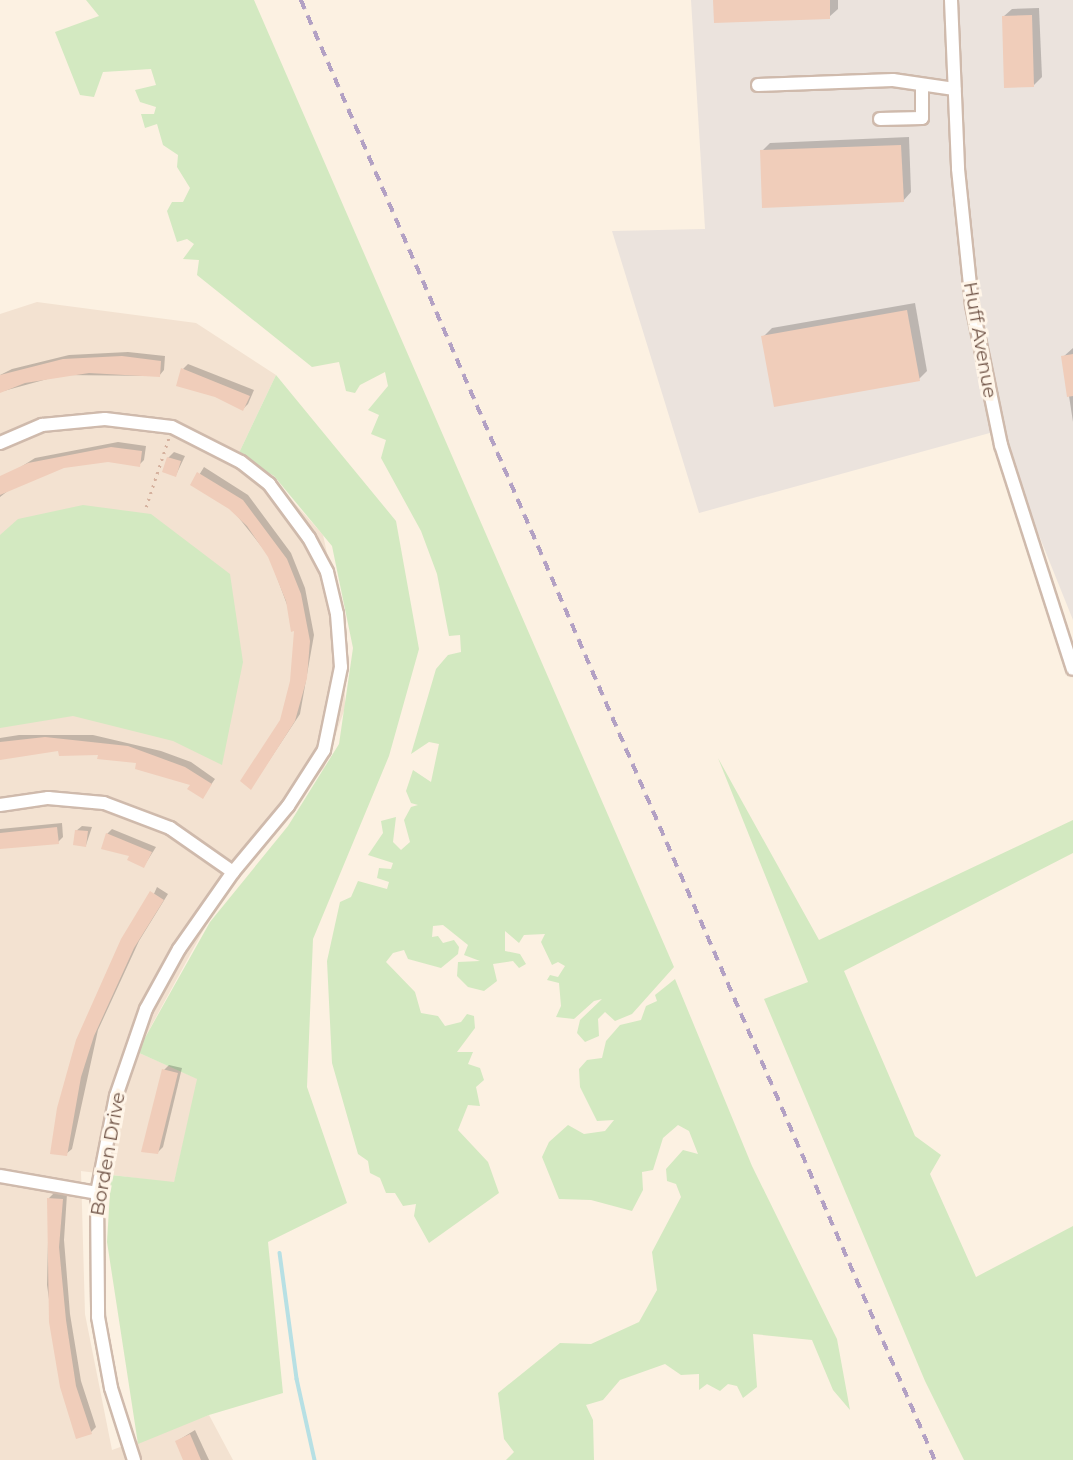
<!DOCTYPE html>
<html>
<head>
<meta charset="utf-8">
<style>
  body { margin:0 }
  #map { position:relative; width:1073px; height:1460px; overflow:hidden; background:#fcf1e2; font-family:Montserrat,sans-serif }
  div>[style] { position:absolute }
  .residential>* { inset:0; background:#f3e2d1 }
  .industrial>* { inset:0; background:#ebe3dd }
  .green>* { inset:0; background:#d3e9c1 }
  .shadow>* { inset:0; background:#0003 }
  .stream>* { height:3.5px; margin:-1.75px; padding:0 1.75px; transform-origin:1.75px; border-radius:1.75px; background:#b7e0e4 }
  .building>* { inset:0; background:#f0cdba }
  .path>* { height:2.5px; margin-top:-1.25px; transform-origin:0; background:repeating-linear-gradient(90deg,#d5b19e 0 2px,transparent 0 7px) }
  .roads { filter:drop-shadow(2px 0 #cfbaac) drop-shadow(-2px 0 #cfbaac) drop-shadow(0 2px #cfbaac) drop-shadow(0 -2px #cfbaac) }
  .minor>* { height:12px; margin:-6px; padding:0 6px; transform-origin:6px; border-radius:6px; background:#fff }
  .rail>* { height:3.5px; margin-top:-1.75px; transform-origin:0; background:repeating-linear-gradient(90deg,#b3a1c4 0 10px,transparent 0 17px) }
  span { translate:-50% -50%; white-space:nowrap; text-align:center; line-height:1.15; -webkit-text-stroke:6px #fff5e8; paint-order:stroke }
  .street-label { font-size:19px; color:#725649 }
</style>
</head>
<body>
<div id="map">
  <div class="residential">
    <i style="clip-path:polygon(37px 302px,196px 323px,276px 375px,238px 455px,266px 471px,323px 535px,345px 635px,345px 708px,324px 768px,239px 865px,137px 1052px,198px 1079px,174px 1183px,81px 1171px,85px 1314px,112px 1450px,209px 1415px,233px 1460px,0 1460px,0 314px)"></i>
  </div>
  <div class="industrial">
    <i style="clip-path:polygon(691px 0,1073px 0,1073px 620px,997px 431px,699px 513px,612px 231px,705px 229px)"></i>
  </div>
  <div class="green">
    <i style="clip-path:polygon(86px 0,254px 0,674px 967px,632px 1014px,615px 1021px,605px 1012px,598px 1019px,599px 1036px,585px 1042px,577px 1033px,580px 1020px,602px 999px,594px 1001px,574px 1019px,556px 1017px,561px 1006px,559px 983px,547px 980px,550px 975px,558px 977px,565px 966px,558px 962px,552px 965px,541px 942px,545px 934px,524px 935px,519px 943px,505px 931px,505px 951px,520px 954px,526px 964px,519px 968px,513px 961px,493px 964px,497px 981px,484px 991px,468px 987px,457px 976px,458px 962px,480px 961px,464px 955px,468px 945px,443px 925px,433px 926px,432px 937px,438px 936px,443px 943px,454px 940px,459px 947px,458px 954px,441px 968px,408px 959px,404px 950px,393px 953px,386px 962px,415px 992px,421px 1013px,438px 1016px,445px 1026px,461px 1022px,467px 1014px,474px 1016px,475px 1028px,457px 1052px,473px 1052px,468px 1064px,480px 1068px,484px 1080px,476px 1087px,480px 1106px,468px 1105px,458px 1130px,488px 1162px,499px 1193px,429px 1243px,414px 1216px,416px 1204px,403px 1206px,395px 1193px,386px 1193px,380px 1178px,370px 1173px,368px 1161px,358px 1154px,332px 1063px,327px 961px,340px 902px,351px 897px,358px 881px,387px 889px,389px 882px,377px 878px,379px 868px,391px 869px,393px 863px,368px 855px,383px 833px,381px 821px,396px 817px,393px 842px,401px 850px,410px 842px,404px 820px,411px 807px,418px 805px,411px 803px,406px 791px,413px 770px,431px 782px,439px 744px,429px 742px,411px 754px,436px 669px,448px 655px,461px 652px,460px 635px,449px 636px,437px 574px,421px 531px,381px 458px,386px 440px,371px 434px,379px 415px,368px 410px,388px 386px,385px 372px,360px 385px,355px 393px,346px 391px,339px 362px,312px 367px,197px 275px,199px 260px,183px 259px,194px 244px,187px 239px,177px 242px,167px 211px,172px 202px,183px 202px,190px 188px,177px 167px,178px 155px,163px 145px,157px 124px,145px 128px,141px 114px,154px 114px,156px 107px,140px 102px,135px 90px,156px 85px,151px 69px,103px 72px,94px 97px,80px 95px,55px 32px,99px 16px)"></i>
    <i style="clip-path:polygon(276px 375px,396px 521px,419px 649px,389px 756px,313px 939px,307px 1087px,347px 1203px,268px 1242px,283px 1393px,209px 1415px,138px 1444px,107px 1242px,111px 1175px,174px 1182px,197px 1079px,137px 1052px,210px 922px,288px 826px,339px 744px,353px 648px,332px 546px,274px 476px,238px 455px)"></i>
    <i style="clip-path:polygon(83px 505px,151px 514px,230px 574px,243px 662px,222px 765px,173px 741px,73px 716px,0 728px,0 535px,18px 519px)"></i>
    <i style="clip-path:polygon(718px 758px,819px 940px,1073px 820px,1073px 853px,844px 971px,915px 1136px,941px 1155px,930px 1174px,976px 1277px,1073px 1226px,1073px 1460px,964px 1460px,925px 1381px,764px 999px,808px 982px)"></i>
    <i style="clip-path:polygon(675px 979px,752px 1166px,837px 1339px,850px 1410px,833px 1390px,812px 1340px,753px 1334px,757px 1387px,743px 1398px,737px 1386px,728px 1384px,720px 1391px,707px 1384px,699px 1390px,699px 1374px,681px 1375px,665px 1364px,620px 1380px,603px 1400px,586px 1405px,593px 1420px,594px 1460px,506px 1460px,514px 1452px,504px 1439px,498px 1393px,560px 1343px,591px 1344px,639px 1322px,657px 1290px,652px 1252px,681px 1197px,676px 1184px,667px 1181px,666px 1169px,683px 1150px,698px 1154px,689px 1131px,678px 1125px,663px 1138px,653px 1170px,642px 1172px,643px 1190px,632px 1211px,591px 1200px,559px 1199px,542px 1157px,549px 1142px,568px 1125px,584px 1134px,605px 1131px,614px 1120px,597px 1121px,580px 1087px,579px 1069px,587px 1060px,602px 1058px,606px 1041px,620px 1025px,641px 1020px,646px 1006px,657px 1001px,655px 995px)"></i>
  </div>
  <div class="shadow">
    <i style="clip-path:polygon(715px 0,838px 0,838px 9px,829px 17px)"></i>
    <i style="clip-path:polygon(1039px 8px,1042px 77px,1034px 85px,1003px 17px,1012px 9px)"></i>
    <i style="clip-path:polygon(909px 137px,911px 192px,903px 201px,762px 151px,770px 143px)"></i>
    <i style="clip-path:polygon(915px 303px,927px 371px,919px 379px,763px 337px,772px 328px)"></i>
    <i style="clip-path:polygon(1073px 348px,1073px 422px,1063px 357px)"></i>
    <i style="clip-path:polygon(128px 352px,165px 356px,164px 370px,159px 376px,62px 375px,0 392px,0 375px,12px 369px,69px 355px)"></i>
    <i style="clip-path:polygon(188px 364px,254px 390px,248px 404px,243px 409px,216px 395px,183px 369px)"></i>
    <i style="clip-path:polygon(118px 442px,146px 446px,144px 460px,139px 465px,108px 461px,63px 466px,22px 480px,0 497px,0 480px,35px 458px)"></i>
    <i style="clip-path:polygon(174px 452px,185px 456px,176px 475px,168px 458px)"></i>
    <i style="clip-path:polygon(204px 467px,248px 495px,291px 553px,305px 588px,314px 635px,300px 714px,251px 788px,282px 721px,292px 682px,296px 629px,269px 556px,231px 508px,193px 485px)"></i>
    <i style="clip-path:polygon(19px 735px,93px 735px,161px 751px,191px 762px,215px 779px,203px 796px,192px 784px,138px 762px,100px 754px,60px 749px,0 758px,0 738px)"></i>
    <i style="clip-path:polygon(62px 823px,63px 837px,58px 842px,0 848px,0 829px)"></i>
    <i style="clip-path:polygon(82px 826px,92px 827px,86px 845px,76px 831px)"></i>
    <i style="clip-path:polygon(112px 829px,156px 847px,144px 866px,107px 834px)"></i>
    <i style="clip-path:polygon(157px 887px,168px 894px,139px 941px,98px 1030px,72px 1149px,66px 1154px,59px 1108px)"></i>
    <i style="clip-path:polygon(169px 1065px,182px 1068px,163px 1147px,158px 1152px,164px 1070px)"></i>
    <i style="clip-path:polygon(54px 1193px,67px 1194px,64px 1240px,70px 1314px,81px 1381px,96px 1427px,91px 1432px,58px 1363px,47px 1285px,49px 1198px)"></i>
    <i style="clip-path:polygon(195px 1430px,209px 1460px,185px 1460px,177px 1441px)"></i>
  </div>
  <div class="stream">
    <i style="left:280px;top:1253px;width:127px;rotate:82.3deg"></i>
    <i style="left:297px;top:1379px;width:83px;rotate:77.5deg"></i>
  </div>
  <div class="building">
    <i style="clip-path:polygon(713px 0,830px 0,830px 19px,714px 23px)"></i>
    <i style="clip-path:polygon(1032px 15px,1034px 87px,1004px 88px,1002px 16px)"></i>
    <i style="clip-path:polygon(901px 145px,904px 202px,762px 208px,760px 150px)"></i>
    <i style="clip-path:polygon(907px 310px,920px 381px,774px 407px,761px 336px)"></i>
    <i style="clip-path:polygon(1073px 354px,1073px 396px,1067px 397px,1061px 356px)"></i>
    <i style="clip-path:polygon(122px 356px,161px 361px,160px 377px,89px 373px,25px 383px,0 393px,0 375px,63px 359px)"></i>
    <i style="clip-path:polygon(181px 368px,250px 396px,243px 411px,215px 397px,176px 386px)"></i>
    <i style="clip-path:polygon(111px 447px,142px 451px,140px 467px,108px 462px,64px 468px,0 495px,0 476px,28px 463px)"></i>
    <i style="clip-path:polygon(167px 457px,181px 461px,176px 477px,162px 472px)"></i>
    <i style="clip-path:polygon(197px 472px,243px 500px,287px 559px,301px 594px,310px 641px,307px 678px,295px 721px,251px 790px,240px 781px,280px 720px,290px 681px,294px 631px,291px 632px,286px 601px,268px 557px,247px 526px,229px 509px,190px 485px)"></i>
    <i style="clip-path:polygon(45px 737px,128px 746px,185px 767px,212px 784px,203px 799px,187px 789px,190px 785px,135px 769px,136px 763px,97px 759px,98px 755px,59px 756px,58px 751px,0 760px,0 742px)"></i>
    <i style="clip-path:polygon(57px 827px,59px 844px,0 849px,0 833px)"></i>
    <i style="clip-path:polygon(75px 830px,88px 831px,86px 847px,73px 845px)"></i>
    <i style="clip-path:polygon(106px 833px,152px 852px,144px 868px,127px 860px,129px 856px,101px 849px)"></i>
    <i style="clip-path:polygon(150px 891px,164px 900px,134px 948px,94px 1036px,81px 1077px,67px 1156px,50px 1154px,57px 1108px,76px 1040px,121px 939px)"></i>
    <i style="clip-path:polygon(162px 1069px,178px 1073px,158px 1154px,141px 1152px)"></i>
    <i style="clip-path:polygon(47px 1198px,63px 1199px,59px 1247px,66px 1320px,76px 1386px,92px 1434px,76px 1439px,60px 1387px,49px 1322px)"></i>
    <i style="clip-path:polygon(190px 1434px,201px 1460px,183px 1460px,175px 1441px)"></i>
  </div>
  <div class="path">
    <i style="left:146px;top:507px;width:74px;rotate:-71.8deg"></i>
  </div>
  <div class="roads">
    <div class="minor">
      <i style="left:951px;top:0;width:169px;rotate:87.6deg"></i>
      <i style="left:958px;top:169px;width:137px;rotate:84.1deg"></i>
      <i style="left:972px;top:305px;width:143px;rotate:78.3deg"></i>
      <i style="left:1001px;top:445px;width:235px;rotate:72.2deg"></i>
      <i style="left:758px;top:85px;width:135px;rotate:-2.1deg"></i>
      <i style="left:893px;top:80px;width:62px;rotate:8.4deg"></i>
      <i style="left:880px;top:119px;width:42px;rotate:-1.4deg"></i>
      <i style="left:922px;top:118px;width:31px;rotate:-90deg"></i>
      <i style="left:0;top:443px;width:46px;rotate:-23.2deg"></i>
      <i style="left:42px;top:425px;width:63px;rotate:-5.4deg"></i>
      <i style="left:105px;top:419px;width:67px;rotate:6.8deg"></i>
      <i style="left:172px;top:427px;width:77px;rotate:26.9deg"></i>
      <i style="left:241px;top:462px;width:36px;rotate:38deg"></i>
      <i style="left:269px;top:484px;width:67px;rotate:53.5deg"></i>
      <i style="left:309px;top:538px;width:38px;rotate:62deg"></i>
      <i style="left:327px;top:572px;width:43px;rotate:76.6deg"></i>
      <i style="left:337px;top:614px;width:53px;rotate:85.7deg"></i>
      <i style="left:341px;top:667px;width:85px;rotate:101.6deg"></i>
      <i style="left:324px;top:750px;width:67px;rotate:122.7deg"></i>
      <i style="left:288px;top:806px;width:86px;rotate:129.8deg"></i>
      <i style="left:233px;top:872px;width:94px;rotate:125deg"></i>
      <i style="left:179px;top:949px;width:68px;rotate:118.8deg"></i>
      <i style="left:146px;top:1009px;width:92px;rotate:109deg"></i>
      <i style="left:116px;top:1096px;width:99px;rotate:101.1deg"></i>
      <i style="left:97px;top:1193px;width:124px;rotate:89.5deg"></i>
      <i style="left:98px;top:1317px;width:72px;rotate:79.6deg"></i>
      <i style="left:111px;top:1388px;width:76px;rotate:72.3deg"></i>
      <i style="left:0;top:805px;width:49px;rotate:-8.3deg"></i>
      <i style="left:48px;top:798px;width:56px;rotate:5.1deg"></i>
      <i style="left:104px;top:803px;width:71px;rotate:20.7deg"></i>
      <i style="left:170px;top:828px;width:77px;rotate:34.9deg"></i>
      <i style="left:0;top:1176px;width:98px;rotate:9.9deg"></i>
    </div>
  </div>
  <div class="rail">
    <i style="left:301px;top:0;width:1592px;rotate:66.53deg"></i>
  </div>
  <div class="street-label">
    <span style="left:980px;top:340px;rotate:80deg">Huff Avenue</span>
    <span style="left:108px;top:1154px;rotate:-80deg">Borden Drive</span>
  </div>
</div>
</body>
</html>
